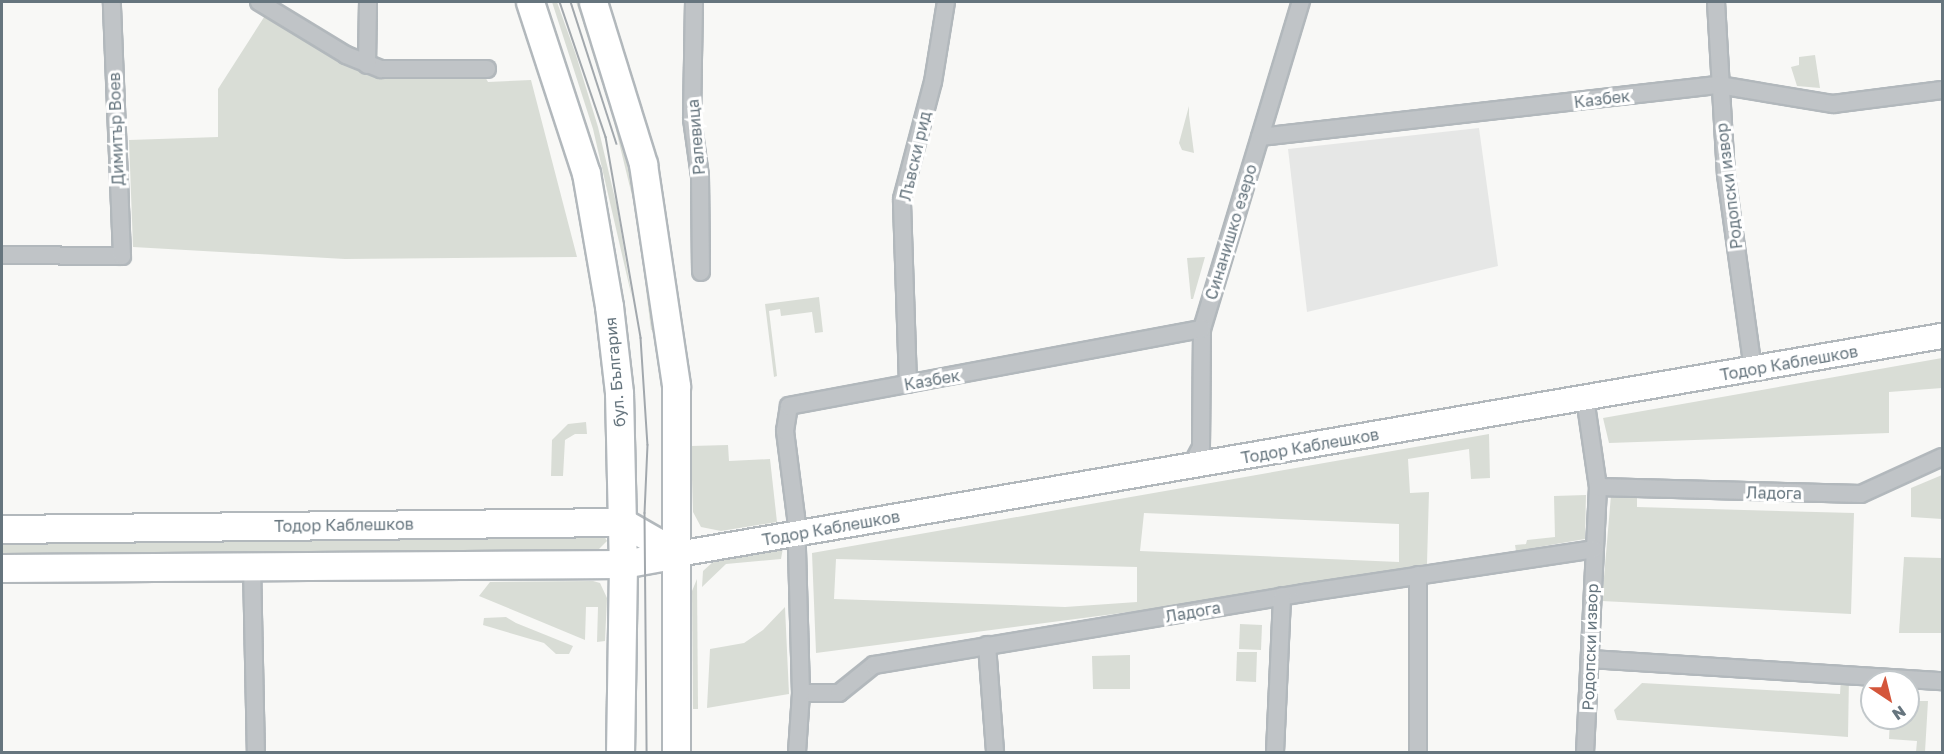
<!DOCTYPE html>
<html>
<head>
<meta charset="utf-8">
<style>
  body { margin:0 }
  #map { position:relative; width:1944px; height:754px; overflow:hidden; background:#f8f8f6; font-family:"Golos Text",sans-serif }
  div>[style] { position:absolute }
  .built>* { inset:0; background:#e6e7e6 }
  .green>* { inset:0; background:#d9ddd6 }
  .roads { filter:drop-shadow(2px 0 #b2b8bc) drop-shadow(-2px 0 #b2b8bc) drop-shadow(0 2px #b2b8bc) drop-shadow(0 -2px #b2b8bc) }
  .minor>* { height:16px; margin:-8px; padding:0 8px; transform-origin:8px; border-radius:8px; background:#c0c4c7 }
  .secondary>* { height:24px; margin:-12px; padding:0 12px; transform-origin:12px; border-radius:12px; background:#fff }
  .primary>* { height:27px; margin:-13.5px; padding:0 13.5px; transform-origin:13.5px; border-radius:13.5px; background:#fff }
  .tram>* { height:1.5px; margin:-0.75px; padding:0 0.75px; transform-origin:0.75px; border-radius:0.75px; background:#a2a8ad }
  span { translate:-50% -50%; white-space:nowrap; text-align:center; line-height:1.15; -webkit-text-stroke:6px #fff; paint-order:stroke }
  .street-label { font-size:16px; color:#66757e }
  .frame { position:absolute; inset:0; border:3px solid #66757e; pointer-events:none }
  .north { position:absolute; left:1860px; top:670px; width:60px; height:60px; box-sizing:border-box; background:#fff; border:2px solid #c2c8cb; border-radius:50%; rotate:145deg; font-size:16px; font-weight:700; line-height:24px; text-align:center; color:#66757e }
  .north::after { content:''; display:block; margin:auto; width:21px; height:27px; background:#d4563b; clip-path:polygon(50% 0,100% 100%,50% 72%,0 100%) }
</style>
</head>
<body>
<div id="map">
  <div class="built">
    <i style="clip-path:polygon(1479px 128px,1498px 266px,1307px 312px,1288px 149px)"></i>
  </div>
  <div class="green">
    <i style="clip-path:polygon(552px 2px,557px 2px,576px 55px,598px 127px,617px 207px,632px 298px,593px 129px)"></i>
    <i style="clip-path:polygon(576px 2px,583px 2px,628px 147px,660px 328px,651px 330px,637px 216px,604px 81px)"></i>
    <i style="clip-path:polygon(268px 11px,354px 66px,483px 73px,488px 82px,531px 80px,577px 257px,345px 259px,133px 247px,129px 140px,218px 137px,218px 89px)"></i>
    <i style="clip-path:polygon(1815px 55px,1820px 88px,1797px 86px,1791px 67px,1799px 65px,1799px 57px)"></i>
    <i style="clip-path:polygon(1189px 106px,1189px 115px,1194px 153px,1182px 150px,1179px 143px)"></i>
    <i style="clip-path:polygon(1205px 257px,1193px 299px,1191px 299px,1187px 258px)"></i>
    <i style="clip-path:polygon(819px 297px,823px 332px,815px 333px,812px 312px,781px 316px,780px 309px,769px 311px,777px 376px,774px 377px,765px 304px)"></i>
    <i style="clip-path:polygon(1942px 358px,1942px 388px,1889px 392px,1889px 433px,1609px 443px,1603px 418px)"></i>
    <i style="clip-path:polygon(586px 422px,587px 434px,575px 434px,565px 440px,563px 476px,551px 476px,552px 440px,568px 424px)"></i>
    <i style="clip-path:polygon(evenodd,1489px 434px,1490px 478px,1471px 479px,1469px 449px,1408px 459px,1410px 493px,1429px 492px,1427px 564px,1137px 611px,816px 653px,812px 553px,1489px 434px,1144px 513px,1399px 524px,1399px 562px,1140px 551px,1144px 513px,1489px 434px,836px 559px,1137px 567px,1137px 602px,1065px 607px,834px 599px,836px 559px)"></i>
    <i style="clip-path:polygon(728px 445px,729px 461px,770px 459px,777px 522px,721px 531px,701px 527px,693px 512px,691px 446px)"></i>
    <i style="clip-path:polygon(1942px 475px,1942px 519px,1911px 517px,1911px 488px)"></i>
    <i style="clip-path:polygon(1637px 494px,1637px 507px,1854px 513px,1851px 614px,1602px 601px,1611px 495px)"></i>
    <i style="clip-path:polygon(1586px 495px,1585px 539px,1516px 551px,1515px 545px,1526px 544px,1527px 540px,1555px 537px,1554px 496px)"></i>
    <i style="clip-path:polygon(603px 534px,607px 541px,599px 549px,2px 556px,2px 541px)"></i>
    <i style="clip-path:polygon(783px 548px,781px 559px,726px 564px,702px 587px,703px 571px,714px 561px)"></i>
    <i style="clip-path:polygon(1904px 557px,1942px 558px,1942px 633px,1899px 633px)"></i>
    <i style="clip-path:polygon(697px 579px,698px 709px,693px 709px,692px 591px)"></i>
    <i style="clip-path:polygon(593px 581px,600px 583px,607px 598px,605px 641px,597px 642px,598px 607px,586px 607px,585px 640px,479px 596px,490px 582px)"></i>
    <i style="clip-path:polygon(785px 607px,789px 694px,707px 708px,710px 649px,744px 643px,763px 630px)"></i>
    <i style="clip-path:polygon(506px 617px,516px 623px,573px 646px,569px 654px,556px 654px,544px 643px,483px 625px,484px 618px)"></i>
    <i style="clip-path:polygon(1240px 624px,1262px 625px,1261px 650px,1239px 649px)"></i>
    <i style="clip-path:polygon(1237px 652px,1257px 652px,1256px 682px,1236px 681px)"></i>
    <i style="clip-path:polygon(1130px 655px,1130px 689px,1093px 689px,1092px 656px)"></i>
    <i style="clip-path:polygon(1841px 677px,1849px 677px,1848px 737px,1617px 720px,1614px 710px,1642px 683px,1840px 694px)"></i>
    <i style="clip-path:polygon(1908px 701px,1928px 701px,1925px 752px,1916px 752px,1917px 741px,1889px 739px,1890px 718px,1908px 718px)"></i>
  </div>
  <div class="roads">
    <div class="minor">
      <i style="left:259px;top:2px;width:102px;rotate:31.3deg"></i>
      <i style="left:346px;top:55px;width:38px;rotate:22deg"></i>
      <i style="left:381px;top:69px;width:106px"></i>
      <i style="left:694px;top:2px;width:117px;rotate:91deg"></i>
      <i style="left:692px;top:119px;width:58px;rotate:82deg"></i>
      <i style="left:700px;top:176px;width:96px;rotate:89.4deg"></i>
      <i style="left:1716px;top:2px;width:173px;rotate:86.7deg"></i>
      <i style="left:1726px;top:175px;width:196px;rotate:82.1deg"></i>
      <i style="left:367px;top:65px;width:63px;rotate:-89.1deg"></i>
      <i style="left:1260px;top:137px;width:462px;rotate:-6.5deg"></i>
      <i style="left:1719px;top:85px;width:116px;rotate:9.5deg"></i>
      <i style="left:1833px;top:104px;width:110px;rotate:-7.3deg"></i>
      <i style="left:2px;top:255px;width:120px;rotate:0.5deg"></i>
      <i style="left:122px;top:256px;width:254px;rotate:-92.3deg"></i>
      <i style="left:908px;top:384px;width:185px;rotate:-91.9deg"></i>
      <i style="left:902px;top:199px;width:121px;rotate:-75.2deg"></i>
      <i style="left:933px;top:82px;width:81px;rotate:-80.8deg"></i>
      <i style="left:1585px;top:398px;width:90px;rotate:81.7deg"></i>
      <i style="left:1598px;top:487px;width:265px;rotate:92.8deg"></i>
      <i style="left:1191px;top:466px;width:21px;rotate:-62deg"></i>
      <i style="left:1201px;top:447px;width:118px;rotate:-89.5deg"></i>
      <i style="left:1202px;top:329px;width:342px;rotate:-73.2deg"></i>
      <i style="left:1598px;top:487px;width:263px;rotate:1.5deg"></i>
      <i style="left:1861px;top:494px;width:89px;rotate:-24.6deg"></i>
      <i style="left:252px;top:566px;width:186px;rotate:88.8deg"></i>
      <i style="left:987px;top:645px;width:107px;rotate:85.7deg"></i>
      <i style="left:1590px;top:659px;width:353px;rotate:3.6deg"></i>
      <i style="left:801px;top:693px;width:38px"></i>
      <i style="left:839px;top:693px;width:45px;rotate:-38.7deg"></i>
      <i style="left:874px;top:665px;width:436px;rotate:-9.5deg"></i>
      <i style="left:1304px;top:593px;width:293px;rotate:-8.6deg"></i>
      <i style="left:797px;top:752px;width:59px;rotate:-86.1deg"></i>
      <i style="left:801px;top:693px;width:176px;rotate:-91.6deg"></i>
      <i style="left:796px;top:517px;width:87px;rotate:-97.3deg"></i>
      <i style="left:785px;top:431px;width:25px;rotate:-81deg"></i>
      <i style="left:789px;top:406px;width:420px;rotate:-10.6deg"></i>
      <i style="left:1275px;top:752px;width:156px;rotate:-87.4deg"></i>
      <i style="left:1418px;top:752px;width:177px;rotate:-90deg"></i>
    </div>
    <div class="secondary">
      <i style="left:678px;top:554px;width:1283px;rotate:-9.79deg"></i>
    </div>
    <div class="primary">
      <i style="left:530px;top:2px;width:180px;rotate:71.9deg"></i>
      <i style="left:586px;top:173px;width:135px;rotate:80.2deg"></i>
      <i style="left:609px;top:306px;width:88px;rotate:83.4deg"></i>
      <i style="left:619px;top:393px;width:171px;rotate:88.7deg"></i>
      <i style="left:623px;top:564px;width:188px;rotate:90.9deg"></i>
      <i style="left:593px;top:2px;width:170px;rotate:72.8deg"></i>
      <i style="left:643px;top:164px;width:224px;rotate:81.5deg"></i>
      <i style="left:676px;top:386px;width:366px;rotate:90deg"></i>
      <i style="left:2px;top:529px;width:620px;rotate:-0.65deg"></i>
      <i style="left:622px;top:522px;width:64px;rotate:29.7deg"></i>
      <i style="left:2px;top:568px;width:621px;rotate:-0.37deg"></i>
      <i style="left:623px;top:564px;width:56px;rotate:-10.3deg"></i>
    </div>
  </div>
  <div class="tram">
    <i style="left:560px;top:2px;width:143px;rotate:71.2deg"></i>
    <i style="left:606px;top:137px;width:204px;rotate:80.1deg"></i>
    <i style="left:641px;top:338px;width:107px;rotate:86.3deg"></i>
    <i style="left:648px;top:445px;width:68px;rotate:92.5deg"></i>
    <i style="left:645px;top:513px;width:239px;rotate:89.5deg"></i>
    <i style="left:571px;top:2px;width:149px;rotate:72.1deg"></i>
  </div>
  <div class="street-label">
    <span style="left:1602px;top:99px;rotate:-7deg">Казбек</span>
    <span style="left:116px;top:129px;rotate:-92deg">Димитър Воев</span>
    <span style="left:696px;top:137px;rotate:-95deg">Ралевица</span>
    <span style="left:915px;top:156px;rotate:-77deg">Лъвски рид</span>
    <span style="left:1729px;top:186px;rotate:-97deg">Родопски извор</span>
    <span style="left:1231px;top:232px;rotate:-73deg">Синанишко езеро</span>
    <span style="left:1789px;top:363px;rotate:-10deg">Тодор Каблешков</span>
    <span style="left:615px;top:372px;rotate:-95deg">бул. България</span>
    <span style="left:932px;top:380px;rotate:-10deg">Казбек</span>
    <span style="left:1310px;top:446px;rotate:-10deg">Тодор Каблешков</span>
    <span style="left:1774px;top:493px;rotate:1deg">Ладога</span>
    <span style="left:344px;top:525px;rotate:-1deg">Тодор Каблешков</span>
    <span style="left:831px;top:528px;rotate:-10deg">Тодор Каблешков</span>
    <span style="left:1193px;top:612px;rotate:-10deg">Ладога</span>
    <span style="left:1590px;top:647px;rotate:-88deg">Родопски извор</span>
  </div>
  <div class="frame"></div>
  <div class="north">N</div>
</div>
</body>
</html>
